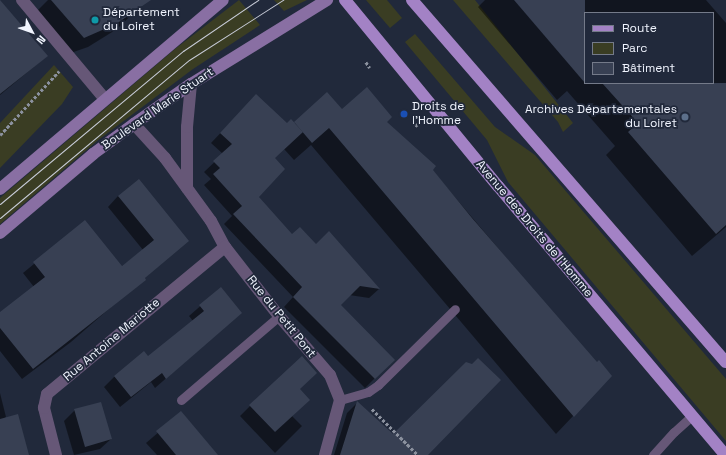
<!DOCTYPE html>
<html>
<head>
<meta charset="utf-8">
<style>
  body { margin:0 }
  #map { position:relative; width:726px; height:455px; overflow:hidden; background:#21293b; font-family:"Space Grotesk",sans-serif }
  div>[style] { position:absolute }
  .green>* { inset:0; background:#3a3d23 }
  .shadow>* { inset:0; background:#0007 }
  .building>* { inset:0; background:#384053 }
  .path>* { height:2.5px; margin-top:-1.25px; transform-origin:0; background:repeating-linear-gradient(90deg,#8b919e 0 3px,transparent 0 5px) }
  .service>* { height:9px; margin:-4.5px; padding:0 4.5px; transform-origin:4.5px; border-radius:4.5px; background:#665777 }
  .minor>* { height:12px; margin:-6px; padding:0 6px; transform-origin:6px; border-radius:6px; background:#665777 }
  .secondary>* { height:12px; margin:-6px; padding:0 6px; transform-origin:6px; border-radius:6px; background:#896fa3 }
  .primary>* { height:12px; margin:-6px; padding:0 6px; transform-origin:6px; border-radius:6px; background:#a382c5 }
  .tram>* { height:1px; margin:-0.5px; padding:0 0.5px; transform-origin:0.5px; border-radius:0.5px; background:#c7cbd7 }
  .dots>* { width:11px; height:11px; translate:-50% -50%; box-sizing:border-box; border:2px solid #21293b; border-radius:50% }
  span { translate:-50% -50%; white-space:nowrap; text-align:center; line-height:1.15; -webkit-text-stroke:3.5px #21293b; paint-order:stroke }
  .poi-label { font-size:12px; color:#f0f4fe }
  .left { translate:0 -50%; text-align:left }
  .right { translate:-100% -50%; text-align:right }
  .street-label { font-size:12px; color:#f0f4fe }
  .legend { position:absolute; left:584px; top:12px; width:130px; height:72px; box-sizing:border-box; background:#21293b; border:1px solid #747a89; margin:0; padding:5px 7px; list-style:none; font-size:12px; color:#f0f4fe }
  .legend li { display:flex; align-items:center; gap:8px; height:20px }
  .legend b { width:20px; border:1px solid #747a89 }
  .north { position:absolute; left:12px; top:12px; width:40px; height:40px; -webkit-text-stroke:3px #21293b; paint-order:stroke; rotate:131deg; font-size:11px; font-weight:700; line-height:16px; text-align:center; color:#f0f4fe }
  .north::after { content:''; display:block; margin:auto; width:14px; height:18px; background:#f0f4fe; clip-path:polygon(50% 0,100% 100%,50% 72%,0 100%) }
</style>
</head>
<body>
<div id="map">
  <div class="green">
    <i style="clip-path:polygon(239px 0,260px 25px,193px 69px,97px 141px,0 224px,0 198px,175px 49px)"></i>
    <i style="clip-path:polygon(274px 0,307px 0,284px 11px)"></i>
    <i style="clip-path:polygon(366px 0,387px 0,402px 18px,390px 28px)"></i>
    <i style="clip-path:polygon(453px 0,475px 0,573px 123px,563px 132px,558px 122px)"></i>
    <i style="clip-path:polygon(415px 34px,495px 127px,535px 155px,726px 379px,726px 441px,508px 182px,487px 140px,405px 42px)"></i>
    <i style="clip-path:polygon(54px 65px,73px 87px,62px 104px,0 168px,0 123px)"></i>
  </div>
  <div class="shadow">
    <i style="clip-path:polygon(48px 0,147px 0,117px 29px,88px 47px,65px 55px,32px 16px)"></i>
    <i style="clip-path:polygon(evenodd,485px 0,706px 0,726px 23px,726px 227px,692px 256px,606px 155px,615px 146px,567px 91px,557px 100px,478px 7px,485px 0,585px 13px,713px 13px,713px 83px,585px 83px,585px 13px)"></i>
    <i style="clip-path:polygon(0 3px,47px 56px,0 95px)"></i>
    <i style="clip-path:polygon(327px 94px,342px 111px,386px 122px,432px 170px,596px 364px,611px 376px,556px 434px,311px 145px,294px 160px,284px 149px,274px 158px,258px 197px,292px 236px,316px 245px,379px 289px,369px 298px,349px 295px,339px 305px,393px 360px,365px 388px,284px 307px,293px 297px,224px 224px,232px 216px,204px 185px,211px 179px,204px 172px,223px 154px,211px 143px,247px 105px,287px 124px,294px 124px)"></i>
    <i style="clip-path:polygon(118px 196px,187px 241px,71px 342px,22px 379px,0 351px,0 313px,34px 287px,23px 273px,85px 222px,121px 267px,143px 250px,108px 207px)"></i>
    <i style="clip-path:polygon(221px 288px,241px 313px,155px 388px,151px 382px,120px 407px,104px 387px,114px 377px,148px 357px,193px 321px,189px 316px)"></i>
    <i style="clip-path:polygon(299px 389px,292px 416px,302px 426px,275px 453px,240px 416px,250px 406px)"></i>
    <i style="clip-path:polygon(0 393px,6px 417px,4px 419px,28px 455px,0 455px)"></i>
    <i style="clip-path:polygon(357px 403px,393px 435px,427px 455px,334px 455px,347px 413px)"></i>
    <i style="clip-path:polygon(75px 410px,111px 439px,100px 449px,74px 455px,64px 421px)"></i>
    <i style="clip-path:polygon(181px 413px,216px 455px,157px 455px,146px 443px)"></i>
  </div>
  <div class="building">
    <i style="clip-path:polygon(0 0,48px 56px,0 94px)"></i>
    <i style="clip-path:polygon(51px 0,151px 0,116px 24px,84px 38px)"></i>
    <i style="clip-path:polygon(514px 0,585px 0,585px 83px)"></i>
    <i style="clip-path:polygon(602px 83px,726px 83px,726px 225px,716px 234px,628px 132px,638px 123px)"></i>
    <i style="clip-path:polygon(367px 87px,392px 117px,387px 122px,436px 166px,433px 170px,472px 218px,597px 362px,599px 360px,612px 376px,574px 417px,329px 128px,312px 143px,294px 122px,327px 92px,342px 109px)"></i>
    <i style="clip-path:polygon(256px 94px,287px 123px,291px 119px,303px 132px,275px 158px,285px 169px,259px 197px,292px 234px,300px 227px,316px 244px,329px 231px,380px 289px,360px 286px,341px 305px,395px 360px,375px 379px,293px 297px,302px 287px,233px 214px,242px 206px,213px 174px,220px 168px,213px 161px,232px 144px,220px 133px)"></i>
    <i style="clip-path:polygon(139px 179px,189px 241px,145px 278px,146px 280px,33px 369px,0 328px,0 312px,45px 277px,33px 262px,85px 220px,122px 266px,154px 240px,118px 196px)"></i>
    <i style="clip-path:polygon(221px 287px,242px 313px,166px 379px,162px 373px,131px 397px,114px 376px,144px 351px,148px 356px,204px 311px,199px 305px)"></i>
    <i style="clip-path:polygon(302px 356px,317px 373px,300px 389px,310px 400px,275px 432px,249px 405px)"></i>
    <i style="clip-path:polygon(478px 358px,501px 380px,428px 455px,340px 455px,357px 401px,393px 434px,466px 362px,472px 364px)"></i>
    <i style="clip-path:polygon(101px 402px,112px 439px,85px 447px,74px 409px)"></i>
    <i style="clip-path:polygon(181px 411px,218px 455px,176px 455px,156px 431px)"></i>
    <i style="clip-path:polygon(18px 414px,29px 455px,0 455px,0 419px)"></i>
  </div>
  <div class="path">
    <i style="left:366px;top:62px;width:7px;rotate:56deg"></i>
    <i style="left:415px;top:126px;width:5px;rotate:-37deg"></i>
    <i style="left:0;top:135px;width:87px;rotate:-47.3deg"></i>
    <i style="left:372px;top:409px;width:65px;rotate:45deg"></i>
  </div>
  <div class="service">
    <i style="left:181px;top:400px;width:129px;rotate:-40.6deg"></i>
    <i style="left:340px;top:400px;width:29px;rotate:-16deg"></i>
    <i style="left:368px;top:392px;width:12px;rotate:-35deg"></i>
    <i style="left:378px;top:385px;width:108px;rotate:-44.6deg"></i>
    <i style="left:653px;top:455px;width:31px;rotate:-48deg"></i>
    <i style="left:674px;top:432px;width:24px;rotate:-42deg"></i>
  </div>
  <div class="minor">
    <i style="left:22px;top:0;width:128px;rotate:50.1deg"></i>
    <i style="left:134px;top:124px;width:46px;rotate:47.6deg"></i>
    <i style="left:165px;top:158px;width:78px;rotate:53.9deg"></i>
    <i style="left:211px;top:221px;width:30px;rotate:62deg"></i>
    <i style="left:225px;top:247px;width:88px;rotate:52deg"></i>
    <i style="left:279px;top:316px;width:78px;rotate:49.2deg"></i>
    <i style="left:330px;top:375px;width:27px;rotate:68deg"></i>
    <i style="left:340px;top:400px;width:57px;rotate:105.3deg"></i>
    <i style="left:187px;top:188px;width:61px;rotate:-90deg"></i>
    <i style="left:187px;top:127px;width:43px;rotate:-84.7deg"></i>
    <i style="left:56px;top:455px;width:49px;rotate:-104.3deg"></i>
    <i style="left:44px;top:408px;width:14px;rotate:-78deg"></i>
    <i style="left:47px;top:394px;width:231px;rotate:-39.6deg"></i>
  </div>
  <div class="secondary">
    <i style="left:0;top:189px;width:292px;rotate:-40.3deg"></i>
    <i style="left:0;top:233px;width:122px;rotate:-40.3deg"></i>
    <i style="left:93px;top:154px;width:51px;rotate:-36.2deg"></i>
    <i style="left:134px;top:124px;width:70px;rotate:-35.1deg"></i>
    <i style="left:191px;top:84px;width:160px;rotate:-31.7deg"></i>
  </div>
  <div class="primary">
    <i style="left:345px;top:0;width:241px;rotate:50.6deg"></i>
    <i style="left:498px;top:186px;width:352px;rotate:49.8deg"></i>
    <i style="left:412px;top:0;width:479px;rotate:49.1deg"></i>
  </div>
  <div class="tram">
    <i style="left:0;top:204px;width:239px;rotate:-39.9deg"></i>
    <i style="left:183px;top:51px;width:91px;rotate:-34.2deg"></i>
    <i style="left:0;top:218px;width:246px;rotate:-39.9deg"></i>
    <i style="left:189px;top:60px;width:112px;rotate:-32.6deg"></i>
  </div>
  <div class="dots">
    <i style="left:95px;top:20px;background:#0f9aa8"></i>
    <i style="left:404px;top:114px;background:#1a4fb4"></i>
    <i style="left:685px;top:117px;background:#5c6f8a"></i>
  </div>
  <div class="poi-label">
    <span class="left" style="left:103px;top:20px">Département<br>du Loiret</span>
    <span class="left" style="left:412px;top:114px">Droits de<br>l'Homme</span>
    <span class="right" style="left:677px;top:117px">Archives Départementales<br>du Loiret</span>
  </div>
  <div class="street-label">
    <span style="left:158px;top:109px;rotate:-35deg">Boulevard Marie Stuart</span>
    <span style="left:534px;top:229px;rotate:50deg">Avenue des Droits de l'Homme</span>
    <span style="left:281px;top:317px;rotate:51deg">Rue du Petit Pont</span>
    <span style="left:112px;top:340px;rotate:-40deg">Rue Antoine Mariotte</span>
  </div>
  <ul class="legend">
  <li><b style="height:5px;background:#a382c5"></b>Route</li>
  <li><b style="height:11px;background:#3a3d23"></b>Parc</li>
  <li><b style="height:11px;background:#384053"></b>Bâtiment</li>
  </ul>
  <div class="north">N</div>
</div>
</body>
</html>
